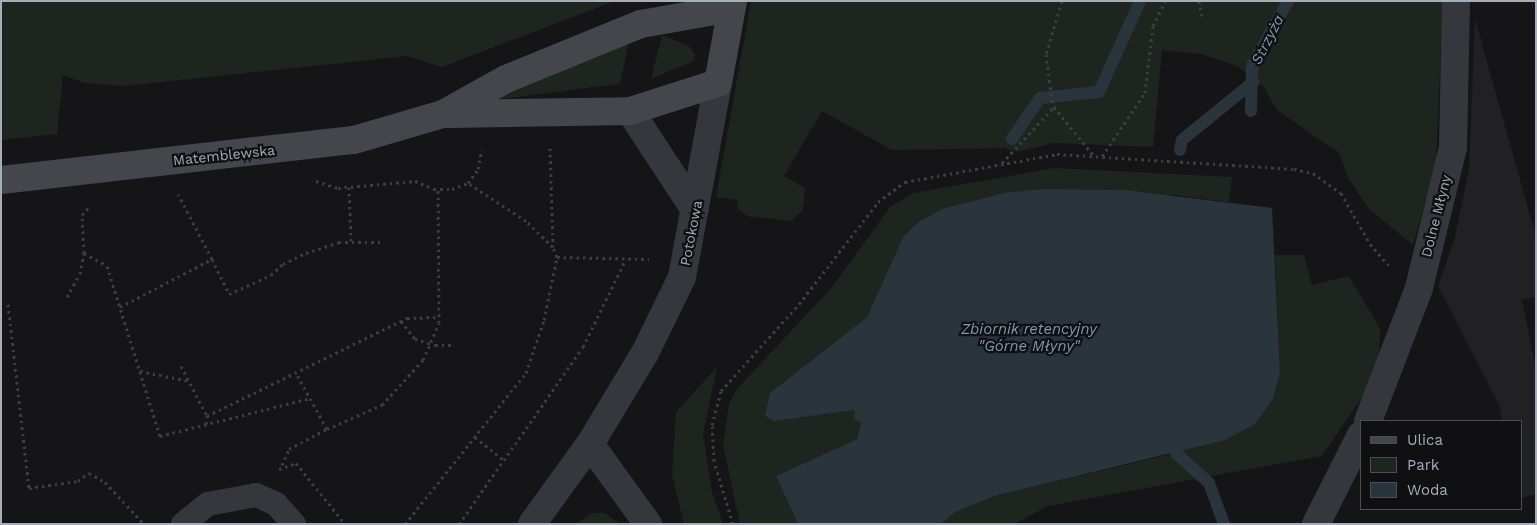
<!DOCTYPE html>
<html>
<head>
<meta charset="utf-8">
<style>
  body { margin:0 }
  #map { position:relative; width:1537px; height:525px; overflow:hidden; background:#151517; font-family:"Work Sans",sans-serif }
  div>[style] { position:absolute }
  .built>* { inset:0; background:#212124 }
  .green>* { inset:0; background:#1d251e }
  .water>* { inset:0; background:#2a343c }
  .stream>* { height:12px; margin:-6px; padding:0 6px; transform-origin:6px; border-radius:6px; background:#2a343c }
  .path>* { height:3px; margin-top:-1.5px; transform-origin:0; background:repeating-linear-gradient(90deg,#3c3e43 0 2.5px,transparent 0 6.5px) }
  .lane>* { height:24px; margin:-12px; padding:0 12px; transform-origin:12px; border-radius:12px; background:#36373c }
  .street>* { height:28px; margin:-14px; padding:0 14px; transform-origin:14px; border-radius:14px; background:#36373c }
  .secondary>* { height:28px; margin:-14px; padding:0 14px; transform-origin:14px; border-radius:14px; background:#44464c }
  .path-bridge>* { height:3px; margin-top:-1.5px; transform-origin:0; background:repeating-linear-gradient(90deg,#3c3e43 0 2.5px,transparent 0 6.5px) }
  span { translate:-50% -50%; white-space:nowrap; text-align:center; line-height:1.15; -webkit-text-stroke:4.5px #101012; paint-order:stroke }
  .street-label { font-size:14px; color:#a6acb8 }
  .water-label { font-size:15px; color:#7b9ab6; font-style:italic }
  .frame { position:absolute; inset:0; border:2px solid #a6acb8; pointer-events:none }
  .legend { position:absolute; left:1360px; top:420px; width:162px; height:90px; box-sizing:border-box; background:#101012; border:1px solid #4c4e54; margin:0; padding:6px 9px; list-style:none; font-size:15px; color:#a6acb8 }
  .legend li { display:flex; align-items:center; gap:10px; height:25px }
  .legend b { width:25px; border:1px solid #4c4e54 }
</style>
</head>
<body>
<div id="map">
  <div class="built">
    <i style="clip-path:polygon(1475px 19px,1536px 237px,1536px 297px,1522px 300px,1536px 370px,1536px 494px,1521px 498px,1521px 421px,1502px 421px,1500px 407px,1438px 286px,1454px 241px,1469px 170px)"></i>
  </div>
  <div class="green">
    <i style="clip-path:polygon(1px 1px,615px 1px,442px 67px,407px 56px,123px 86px,84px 83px,63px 75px,57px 134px,1px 140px)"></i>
    <i style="clip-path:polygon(751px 1px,1443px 1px,1436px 163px,1413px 245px,1369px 209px,1348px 178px,1339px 153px,1277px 110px,1263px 86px,1237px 66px,1201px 54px,1162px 50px,1153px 147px,1054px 143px,1017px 152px,1004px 148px,892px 150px,822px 111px,784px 176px,805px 188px,803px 210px,791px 221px,747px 216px,738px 209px,737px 200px,716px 197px)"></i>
    <i style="clip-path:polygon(662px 35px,689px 46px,695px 54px,694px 61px,651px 79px)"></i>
    <i style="clip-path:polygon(629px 41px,620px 84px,501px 99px,501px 94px)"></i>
    <i style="clip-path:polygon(1054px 168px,1232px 177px,1229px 202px,1175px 195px,942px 209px,918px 222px,903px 237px,867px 317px,770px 393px,796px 418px,855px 410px,861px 422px,857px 439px,776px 476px,798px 524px,740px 524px,723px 446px,729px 404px,737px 389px,833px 286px,890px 207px,913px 193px)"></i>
    <i style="clip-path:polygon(1275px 255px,1304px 255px,1312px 285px,1349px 276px,1380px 329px,1379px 372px,1322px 456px,1048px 506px,1014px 524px,941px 524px,955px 512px,998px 495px,1176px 453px,1280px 371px)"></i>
    <i style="clip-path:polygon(717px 367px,703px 433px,712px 492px,723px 524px,684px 524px,672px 475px,676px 412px)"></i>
    <i style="clip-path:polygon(591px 513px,605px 513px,620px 524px,576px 524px)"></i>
  </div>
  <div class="water">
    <i style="clip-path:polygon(1044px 189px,1125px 190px,1272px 208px,1280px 371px,1273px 399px,1255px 424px,1225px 440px,998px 495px,955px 512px,941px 524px,798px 524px,776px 476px,857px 439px,861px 422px,854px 419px,855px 410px,774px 421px,765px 416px,770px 393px,867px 317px,903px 237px,918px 222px,942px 209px,1004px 193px)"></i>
  </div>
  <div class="stream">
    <i style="left:1251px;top:111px;width:45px;rotate:-88.7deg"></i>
    <i style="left:1252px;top:66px;width:74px;rotate:-61deg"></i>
    <i style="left:1012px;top:139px;width:50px;rotate:-55.7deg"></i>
    <i style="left:1040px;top:98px;width:59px;rotate:-5.8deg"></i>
    <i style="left:1099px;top:92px;width:100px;rotate:-65.7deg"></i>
    <i style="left:1180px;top:150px;width:10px;rotate:-79deg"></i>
    <i style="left:1182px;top:140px;width:92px;rotate:-39.2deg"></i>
    <i style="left:1176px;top:453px;width:45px;rotate:42.3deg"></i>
    <i style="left:1209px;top:483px;width:44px;rotate:69.9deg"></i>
  </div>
  <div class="path">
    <i style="left:1062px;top:1px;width:55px;rotate:106.8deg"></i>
    <i style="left:1046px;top:54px;width:33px;rotate:83deg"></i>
    <i style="left:1050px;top:87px;width:20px;rotate:79deg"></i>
    <i style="left:1054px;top:107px;width:63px;rotate:50.8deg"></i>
    <i style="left:1199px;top:1px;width:15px;rotate:79deg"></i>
    <i style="left:550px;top:148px;width:98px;rotate:88.2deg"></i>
    <i style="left:1102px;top:156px;width:76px;rotate:-55.7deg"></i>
    <i style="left:1145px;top:93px;width:67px;rotate:-83.2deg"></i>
    <i style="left:1153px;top:26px;width:28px;rotate:-64deg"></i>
    <i style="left:1002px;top:163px;width:76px;rotate:-47.1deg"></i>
    <i style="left:316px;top:181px;width:23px;rotate:18deg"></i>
    <i style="left:338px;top:188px;width:77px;rotate:-5.2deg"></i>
    <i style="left:415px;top:181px;width:21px;rotate:23deg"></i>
    <i style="left:434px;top:189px;width:18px"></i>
    <i style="left:452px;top:189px;width:17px;rotate:-21deg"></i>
    <i style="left:468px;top:183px;width:17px;rotate:-54deg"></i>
    <i style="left:478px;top:169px;width:20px;rotate:-79deg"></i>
    <i style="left:349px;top:187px;width:54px;rotate:87.9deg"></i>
    <i style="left:84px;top:253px;width:26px;rotate:29deg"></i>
    <i style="left:107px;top:266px;width:178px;rotate:72.7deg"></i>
    <i style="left:160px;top:436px;width:155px;rotate:-14.2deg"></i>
    <i style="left:557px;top:257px;width:92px;rotate:1.2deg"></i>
    <i style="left:212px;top:259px;width:39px;rotate:64deg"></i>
    <i style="left:229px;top:294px;width:46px;rotate:-24.3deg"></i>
    <i style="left:271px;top:275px;width:16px;rotate:-43deg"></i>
    <i style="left:283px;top:264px;width:25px;rotate:-26deg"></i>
    <i style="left:306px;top:253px;width:35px;rotate:-18deg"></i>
    <i style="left:339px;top:242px;width:43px"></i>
    <i style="left:67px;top:297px;width:26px;rotate:-61deg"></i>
    <i style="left:80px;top:274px;width:21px;rotate:-79deg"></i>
    <i style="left:84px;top:253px;width:38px;rotate:-93deg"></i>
    <i style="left:82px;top:215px;width:13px;rotate:-48deg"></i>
    <i style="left:8px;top:304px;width:185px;rotate:83.5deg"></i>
    <i style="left:29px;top:488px;width:49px;rotate:-8.1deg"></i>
    <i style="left:78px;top:481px;width:14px;rotate:-36deg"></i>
    <i style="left:89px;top:473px;width:18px;rotate:29deg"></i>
    <i style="left:105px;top:482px;width:57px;rotate:47.1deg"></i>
    <i style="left:120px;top:307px;width:104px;rotate:-27.6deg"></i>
    <i style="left:212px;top:259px;width:73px;rotate:-117.6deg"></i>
    <i style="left:401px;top:321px;width:23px;rotate:52deg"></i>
    <i style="left:181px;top:366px;width:56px;rotate:62.5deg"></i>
    <i style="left:140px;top:371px;width:50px;rotate:11.5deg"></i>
    <i style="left:206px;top:424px;width:8px;rotate:-83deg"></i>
    <i style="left:207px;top:416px;width:223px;rotate:-26.1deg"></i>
    <i style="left:407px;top:318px;width:32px;rotate:-2deg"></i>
    <i style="left:327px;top:429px;width:60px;rotate:-23.6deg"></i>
    <i style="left:382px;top:405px;width:61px;rotate:-47.7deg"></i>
    <i style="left:423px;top:360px;width:40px;rotate:-66.6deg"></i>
    <i style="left:439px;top:323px;width:134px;rotate:-90.4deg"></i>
    <i style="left:475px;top:437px;width:36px;rotate:39deg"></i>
    <i style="left:282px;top:465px;width:17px;rotate:-66deg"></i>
    <i style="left:289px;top:449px;width:43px;rotate:-27.8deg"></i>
    <i style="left:327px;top:429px;width:64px;rotate:-119deg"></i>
    <i style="left:279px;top:469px;width:18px;rotate:-19deg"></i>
    <i style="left:296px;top:463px;width:78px;rotate:51.2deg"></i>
    <i style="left:405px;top:524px;width:193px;rotate:-51.3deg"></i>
    <i style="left:526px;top:373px;width:56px;rotate:-71.2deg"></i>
    <i style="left:544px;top:320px;width:64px;rotate:-78.3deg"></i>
    <i style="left:557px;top:257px;width:11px;rotate:-112deg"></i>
    <i style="left:553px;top:247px;width:37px;rotate:-136deg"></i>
    <i style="left:526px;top:221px;width:69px;rotate:-146.8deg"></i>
    <i style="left:459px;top:524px;width:216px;rotate:-55deg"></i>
    <i style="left:583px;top:347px;width:98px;rotate:-64deg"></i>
    <i style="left:733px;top:524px;width:66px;rotate:-106.8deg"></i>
    <i style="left:714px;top:461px;width:36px;rotate:-93deg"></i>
    <i style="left:712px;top:425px;width:35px;rotate:-75deg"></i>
    <i style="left:721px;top:391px;width:117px;rotate:-48.1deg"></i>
    <i style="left:799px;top:304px;width:129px;rotate:-52.2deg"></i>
    <i style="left:878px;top:202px;width:34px;rotate:-37deg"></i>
    <i style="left:905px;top:182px;width:155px;rotate:-10.4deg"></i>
    <i style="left:1057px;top:154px;width:237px;rotate:3.6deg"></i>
    <i style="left:1294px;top:169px;width:19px;rotate:12deg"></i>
    <i style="left:1313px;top:173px;width:34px;rotate:36deg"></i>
    <i style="left:1341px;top:193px;width:59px;rotate:60.4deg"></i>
    <i style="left:1370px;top:244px;width:28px;rotate:49deg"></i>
  </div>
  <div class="lane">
    <i style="left:183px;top:524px;width:32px;rotate:-39deg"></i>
    <i style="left:208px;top:504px;width:49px;rotate:-10.6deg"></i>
    <i style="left:256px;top:495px;width:22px;rotate:24deg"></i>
    <i style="left:276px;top:504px;width:27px;rotate:48deg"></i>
  </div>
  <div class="street">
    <i style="left:630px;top:111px;width:118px;rotate:56.7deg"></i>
    <i style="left:1368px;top:421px;width:142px;rotate:-69deg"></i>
    <i style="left:1419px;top:288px;width:145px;rotate:-76.4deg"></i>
    <i style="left:1453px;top:147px;width:146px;rotate:-88.8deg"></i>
    <i style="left:590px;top:444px;width:99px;rotate:54.1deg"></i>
    <i style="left:532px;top:524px;width:99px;rotate:-54.1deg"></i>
    <i style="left:590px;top:444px;width:106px;rotate:-58.9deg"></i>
    <i style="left:645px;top:353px;width:85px;rotate:-64deg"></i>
    <i style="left:682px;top:277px;width:197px;rotate:-79.5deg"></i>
    <i style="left:1316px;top:524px;width:100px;rotate:-63.2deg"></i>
  </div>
  <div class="secondary">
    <i style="left:447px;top:114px;width:183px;rotate:-0.9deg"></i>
    <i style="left:630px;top:111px;width:92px;rotate:-17.7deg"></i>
    <i style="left:718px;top:83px;width:83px;rotate:-79.6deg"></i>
    <i style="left:1px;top:180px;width:355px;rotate:-6.5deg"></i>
    <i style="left:354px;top:140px;width:93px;rotate:-16.3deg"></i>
    <i style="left:443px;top:114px;width:72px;rotate:-29.1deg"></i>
    <i style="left:506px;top:79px;width:146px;rotate:-22.2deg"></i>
    <i style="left:641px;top:24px;width:92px;rotate:-10deg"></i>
  </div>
  <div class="path-bridge">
    <i style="left:415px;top:339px;width:21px;rotate:17deg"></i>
    <i style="left:435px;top:345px;width:16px"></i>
  </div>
  <div class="street-label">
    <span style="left:224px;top:155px;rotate:-6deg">Matemblewska</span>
    <span style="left:1436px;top:216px;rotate:-76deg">Dolne Młyny</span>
    <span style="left:691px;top:233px;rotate:-79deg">Potokowa</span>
  </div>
  <div class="water-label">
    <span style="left:1268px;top:40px;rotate:-63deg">Strzyża</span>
    <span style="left:1029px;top:338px">Zbiornik retencyjny<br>"Górne Młyny"</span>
  </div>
  <div class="frame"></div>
  <ul class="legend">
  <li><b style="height:6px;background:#44464c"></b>Ulica</li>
  <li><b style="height:14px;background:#1d251e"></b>Park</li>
  <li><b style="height:14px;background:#2a343c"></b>Woda</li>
  </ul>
</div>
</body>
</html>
